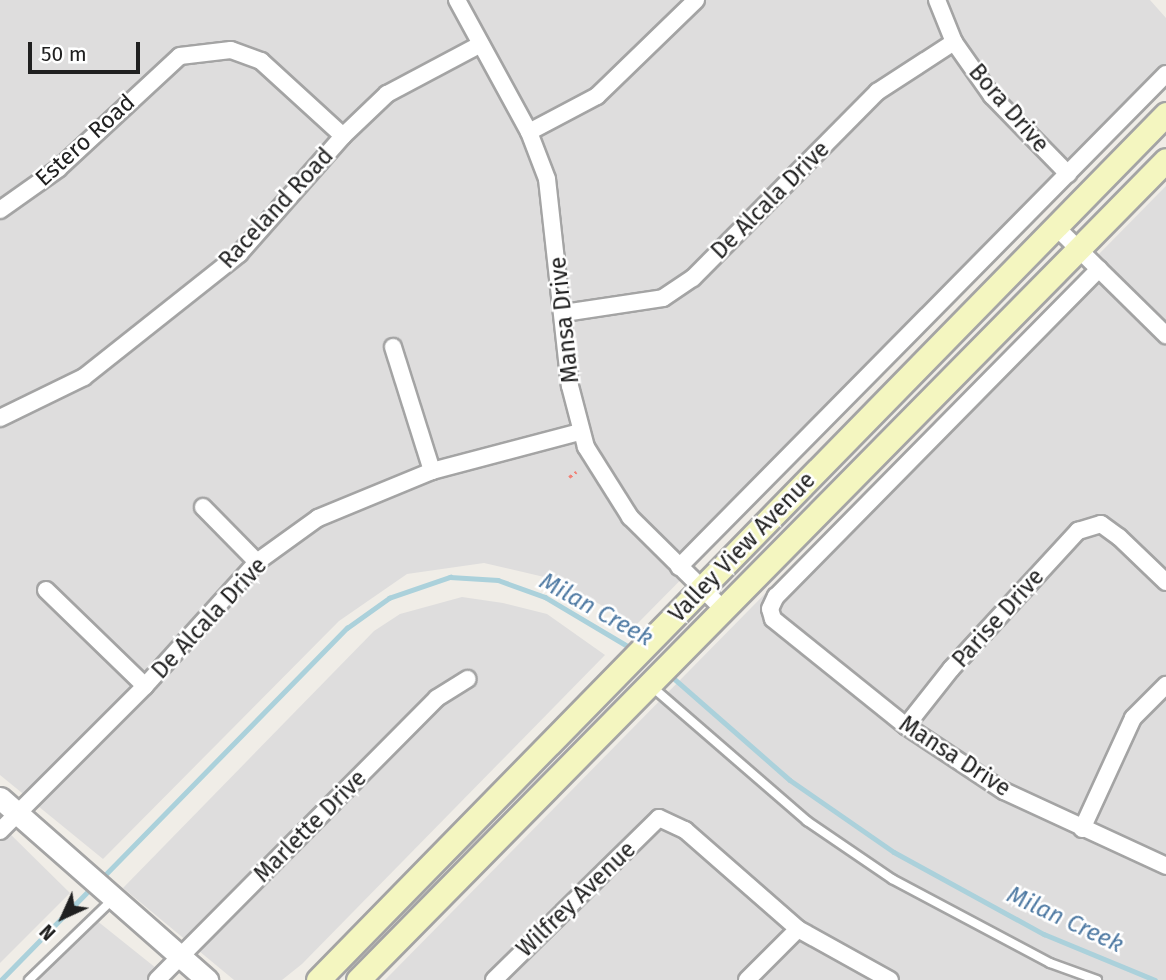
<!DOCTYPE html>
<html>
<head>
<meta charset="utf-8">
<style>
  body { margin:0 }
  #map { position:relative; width:1166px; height:980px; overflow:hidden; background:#f0ede7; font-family:"Fira Sans",sans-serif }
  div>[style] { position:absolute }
  .residential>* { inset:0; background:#dedddd }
  .stream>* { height:4.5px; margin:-2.25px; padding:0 2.25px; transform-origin:2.25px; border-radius:2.25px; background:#abd1db }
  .path>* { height:2.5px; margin-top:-1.25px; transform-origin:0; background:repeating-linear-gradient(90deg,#f18277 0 3.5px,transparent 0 7px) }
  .roads { filter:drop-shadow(2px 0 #a4a4a4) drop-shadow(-2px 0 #a4a4a4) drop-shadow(0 2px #a4a4a4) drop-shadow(0 -2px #a4a4a4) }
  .service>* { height:8px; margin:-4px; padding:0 4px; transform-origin:4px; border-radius:4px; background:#fff }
  .minor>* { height:16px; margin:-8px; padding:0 8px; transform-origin:8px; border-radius:8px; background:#fff }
  .tertiary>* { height:21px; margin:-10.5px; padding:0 10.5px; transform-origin:10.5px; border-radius:10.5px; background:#fff }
  .secondary>* { height:23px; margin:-11.5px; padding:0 11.5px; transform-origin:11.5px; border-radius:11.5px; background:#f4f6c0 }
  span { translate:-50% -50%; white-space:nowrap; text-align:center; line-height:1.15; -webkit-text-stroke:5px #fff; paint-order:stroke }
  .street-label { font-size:23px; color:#202020 }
  .water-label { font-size:24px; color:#4f7aa3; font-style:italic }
  .north { position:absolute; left:28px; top:882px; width:70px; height:70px; -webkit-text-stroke:5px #fff; paint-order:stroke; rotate:225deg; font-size:19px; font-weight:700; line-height:28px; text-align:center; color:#202020 }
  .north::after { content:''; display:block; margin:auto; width:24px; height:32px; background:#202020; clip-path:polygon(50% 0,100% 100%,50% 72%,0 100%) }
  .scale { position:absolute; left:28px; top:42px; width:112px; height:32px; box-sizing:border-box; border:4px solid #202020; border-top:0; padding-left:9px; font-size:21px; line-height:24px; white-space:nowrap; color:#202020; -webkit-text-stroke:5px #fff; paint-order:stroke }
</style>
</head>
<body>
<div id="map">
  <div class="residential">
    <i style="clip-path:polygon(0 0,1150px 0,1166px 18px,1166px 89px,636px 625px,557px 580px,484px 563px,407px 574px,339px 621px,103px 859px,0 775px)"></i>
    <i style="clip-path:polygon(1166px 186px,1166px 980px,385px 980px,1159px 193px)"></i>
    <i style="clip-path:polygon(462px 597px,503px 603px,547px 614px,605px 655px,302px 964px,282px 980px,234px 980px,123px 888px,374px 631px,400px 614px)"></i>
    <i style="clip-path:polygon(0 824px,70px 893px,0 963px)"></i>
    <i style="clip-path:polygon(96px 920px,171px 980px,37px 980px)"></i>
  </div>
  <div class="stream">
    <i style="left:670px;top:675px;width:159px;rotate:41.2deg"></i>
    <i style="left:790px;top:780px;width:126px;rotate:34.7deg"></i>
    <i style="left:894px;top:852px;width:171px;rotate:28.7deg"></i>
    <i style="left:1044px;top:934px;width:120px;rotate:22.5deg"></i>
    <i style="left:100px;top:880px;width:353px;rotate:-45.6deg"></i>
    <i style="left:347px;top:628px;width:52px;rotate:-35.5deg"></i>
    <i style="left:389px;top:598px;width:65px;rotate:-19deg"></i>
    <i style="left:450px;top:577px;width:48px;rotate:3.6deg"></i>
    <i style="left:498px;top:580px;width:50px;rotate:19.9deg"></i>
    <i style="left:545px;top:597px;width:100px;rotate:30.7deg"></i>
    <i style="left:1px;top:980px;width:129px;rotate:-45.6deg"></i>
  </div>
  <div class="path">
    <i style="left:569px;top:477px;width:9px;rotate:-36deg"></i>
  </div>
  <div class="roads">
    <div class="service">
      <i style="left:650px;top:685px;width:208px;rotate:40.9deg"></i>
      <i style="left:807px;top:821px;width:103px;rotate:34.3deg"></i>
      <i style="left:892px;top:879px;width:179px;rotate:28deg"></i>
      <i style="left:1050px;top:963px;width:50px;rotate:19.9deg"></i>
      <i style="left:29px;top:980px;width:115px;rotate:-43.9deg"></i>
    </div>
    <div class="minor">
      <i style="left:457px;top:0;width:150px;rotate:61.4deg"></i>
      <i style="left:529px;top:132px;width:50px;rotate:69deg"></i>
      <i style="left:547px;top:179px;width:208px;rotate:83.7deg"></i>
      <i style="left:570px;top:386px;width:63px;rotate:75.3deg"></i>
      <i style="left:586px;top:447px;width:83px;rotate:57.8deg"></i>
      <i style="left:630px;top:517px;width:131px;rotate:44.7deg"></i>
      <i style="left:937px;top:0;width:45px;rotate:68deg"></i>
      <i style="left:954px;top:42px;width:66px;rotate:54.9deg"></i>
      <i style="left:992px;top:96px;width:109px;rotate:45.7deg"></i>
      <i style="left:529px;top:132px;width:77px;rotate:-27.9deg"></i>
      <i style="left:597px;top:96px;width:138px;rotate:-44.1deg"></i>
      <i style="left:0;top:210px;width:71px;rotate:-35.3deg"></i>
      <i style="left:58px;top:169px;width:166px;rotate:-42.8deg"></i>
      <i style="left:180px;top:56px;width:51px;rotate:-6.7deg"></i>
      <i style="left:231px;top:50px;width:32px;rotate:20deg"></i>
      <i style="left:261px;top:61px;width:111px;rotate:42.4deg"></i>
      <i style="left:1055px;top:226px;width:156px;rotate:44.5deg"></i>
      <i style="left:1099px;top:269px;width:460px;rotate:134.6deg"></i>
      <i style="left:776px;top:596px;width:14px;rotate:115deg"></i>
      <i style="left:770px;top:609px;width:10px;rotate:73deg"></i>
      <i style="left:773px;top:619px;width:171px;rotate:38.8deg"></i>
      <i style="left:906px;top:726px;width:118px;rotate:33.6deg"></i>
      <i style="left:1004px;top:791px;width:179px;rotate:24.8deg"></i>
      <i style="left:564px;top:313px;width:100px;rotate:-8.6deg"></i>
      <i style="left:663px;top:298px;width:36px;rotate:-34deg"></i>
      <i style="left:693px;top:278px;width:262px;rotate:-45.3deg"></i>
      <i style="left:877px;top:92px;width:92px;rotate:-33deg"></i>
      <i style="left:393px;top:347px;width:130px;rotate:72.5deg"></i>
      <i style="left:0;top:418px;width:93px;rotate:-26deg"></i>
      <i style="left:84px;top:377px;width:198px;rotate:-38.4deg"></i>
      <i style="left:239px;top:254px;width:157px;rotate:-48.6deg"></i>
      <i style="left:343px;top:136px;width:61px;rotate:-43.7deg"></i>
      <i style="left:387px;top:94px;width:106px;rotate:-28deg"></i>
      <i style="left:203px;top:507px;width:77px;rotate:45.5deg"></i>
      <i style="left:679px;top:567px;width:693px;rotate:-45.35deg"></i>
      <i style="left:46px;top:590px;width:138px;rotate:44.1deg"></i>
      <i style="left:906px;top:726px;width:73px;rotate:-51.7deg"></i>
      <i style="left:951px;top:669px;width:188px;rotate:-47.4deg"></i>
      <i style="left:1078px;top:531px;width:24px;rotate:-17deg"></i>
      <i style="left:1101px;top:524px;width:22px;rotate:36deg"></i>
      <i style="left:1119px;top:537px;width:65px;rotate:43.8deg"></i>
      <i style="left:1082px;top:829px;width:122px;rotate:-65.3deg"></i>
      <i style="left:1133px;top:718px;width:47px;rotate:-45deg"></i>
      <i style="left:0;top:831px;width:205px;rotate:-45deg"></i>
      <i style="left:145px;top:686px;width:167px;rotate:-47.9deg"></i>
      <i style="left:257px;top:562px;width:75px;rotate:-35.8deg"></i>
      <i style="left:318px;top:518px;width:123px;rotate:-22.4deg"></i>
      <i style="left:432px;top:471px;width:153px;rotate:-14.8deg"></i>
      <i style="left:157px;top:980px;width:397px;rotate:-45.2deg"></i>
      <i style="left:437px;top:698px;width:36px;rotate:-32deg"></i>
      <i style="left:494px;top:980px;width:231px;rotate:-44.5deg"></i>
      <i style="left:659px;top:818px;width:29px;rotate:25deg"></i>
      <i style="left:685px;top:830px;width:150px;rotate:41.2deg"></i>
      <i style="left:798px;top:929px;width:105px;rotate:29deg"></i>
      <i style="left:747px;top:980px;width:72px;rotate:-45deg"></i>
    </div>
    <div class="tertiary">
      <i style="left:0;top:798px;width:276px;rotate:41.3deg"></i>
    </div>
    <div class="secondary">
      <i style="left:318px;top:980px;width:1212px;rotate:-45.6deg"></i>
      <i style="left:358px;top:980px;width:1151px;rotate:-45.42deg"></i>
    </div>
  </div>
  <div class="street-label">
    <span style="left:1009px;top:108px;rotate:49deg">Bora Drive</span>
    <span style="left:85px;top:140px;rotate:-42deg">Estero Road</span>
    <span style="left:770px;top:200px;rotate:-45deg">De Alcala Drive</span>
    <span style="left:276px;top:208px;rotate:-47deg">Raceland Road</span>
    <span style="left:564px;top:320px;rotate:-96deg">Mansa Drive</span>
    <span style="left:742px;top:547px;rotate:-46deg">Valley View Avenue</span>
    <span style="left:209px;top:618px;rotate:-47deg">De Alcala Drive</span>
    <span style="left:998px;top:618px;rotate:-48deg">Parise Drive</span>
    <span style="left:955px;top:756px;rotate:33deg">Mansa Drive</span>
    <span style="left:310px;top:826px;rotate:-45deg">Marlette Drive</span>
    <span style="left:576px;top:899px;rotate:-44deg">Wilfrey Avenue</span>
  </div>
  <div class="water-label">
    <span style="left:596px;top:610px;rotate:29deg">Milan Creek</span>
    <span style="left:1065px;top:920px;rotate:25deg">Milan Creek</span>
  </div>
  <div class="north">N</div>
  <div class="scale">50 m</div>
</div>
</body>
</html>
